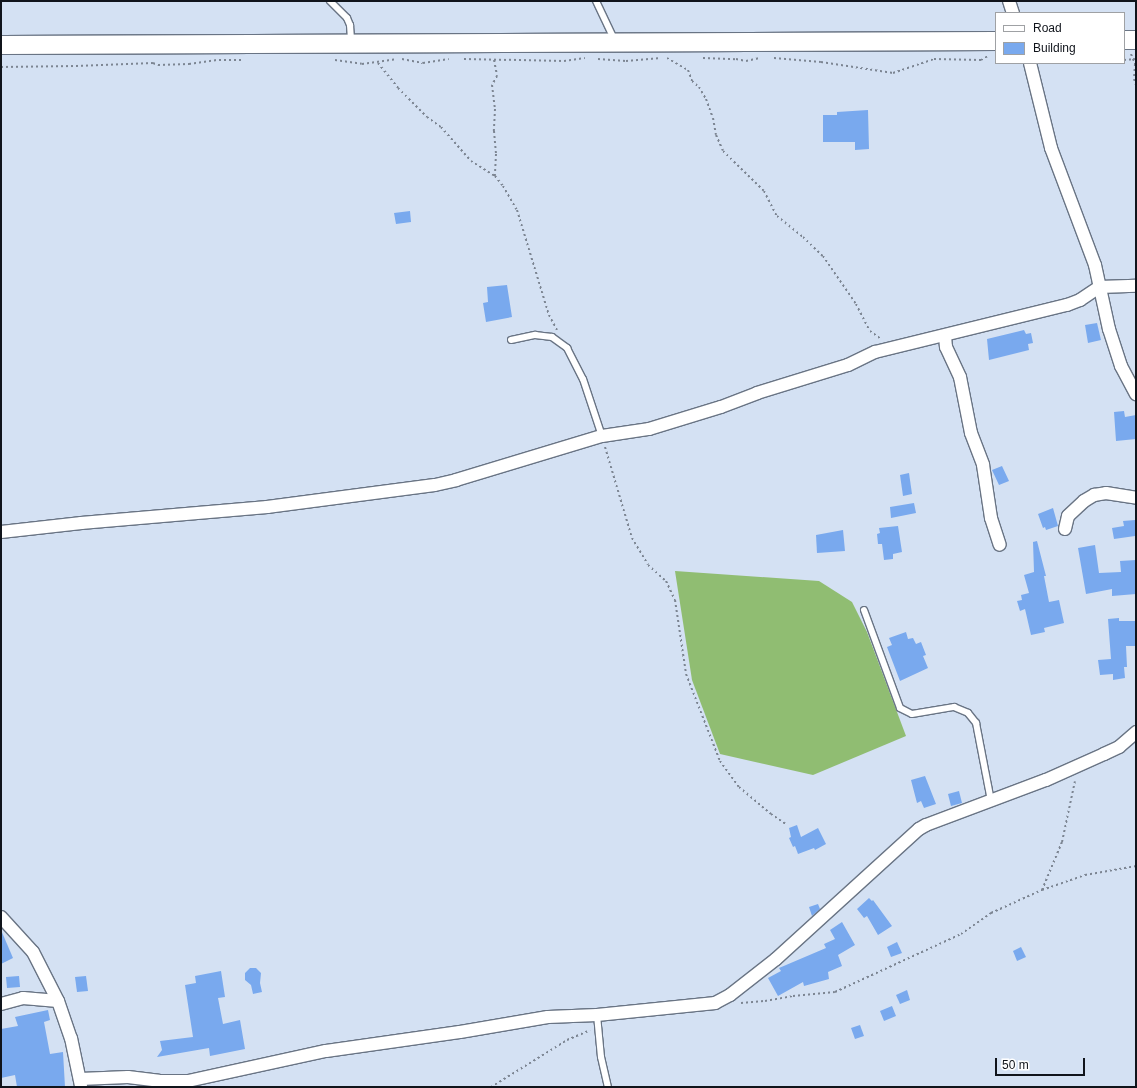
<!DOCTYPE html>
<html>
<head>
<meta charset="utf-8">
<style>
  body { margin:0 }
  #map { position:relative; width:1137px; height:1088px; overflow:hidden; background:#d4e1f3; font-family:Helvetica,sans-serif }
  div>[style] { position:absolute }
  .forest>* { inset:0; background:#90bd72 }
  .building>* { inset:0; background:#79a9ee }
  .path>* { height:2px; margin-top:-1px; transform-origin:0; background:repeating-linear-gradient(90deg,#7c8592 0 2px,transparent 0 5px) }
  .roads { filter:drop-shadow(1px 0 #697484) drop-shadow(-1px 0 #697484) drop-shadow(0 1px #697484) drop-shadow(0 -1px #697484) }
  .service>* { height:6px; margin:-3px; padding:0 3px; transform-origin:3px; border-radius:3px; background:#fff }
  .minor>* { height:12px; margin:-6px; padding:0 6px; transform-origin:6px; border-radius:6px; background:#fff }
  .secondary>* { height:18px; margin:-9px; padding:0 9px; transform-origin:9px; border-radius:9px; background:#fff }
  span { translate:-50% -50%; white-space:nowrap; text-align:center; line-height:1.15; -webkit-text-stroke:3px #fff; paint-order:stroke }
  .frame { position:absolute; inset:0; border:2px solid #10141b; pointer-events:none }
  .legend { position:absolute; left:995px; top:12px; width:130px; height:52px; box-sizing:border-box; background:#fff; border:1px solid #9fa1a4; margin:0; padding:5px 7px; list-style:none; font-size:12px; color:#10141b }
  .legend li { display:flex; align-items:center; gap:8px; height:20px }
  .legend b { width:20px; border:1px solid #9fa1a4 }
  .scale { position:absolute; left:995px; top:1058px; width:90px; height:18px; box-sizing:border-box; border:2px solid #10141b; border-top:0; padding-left:5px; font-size:12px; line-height:14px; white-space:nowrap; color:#10141b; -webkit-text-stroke:3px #fff; paint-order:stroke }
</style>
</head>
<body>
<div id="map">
  <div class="forest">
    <i style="clip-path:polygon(675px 571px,819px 581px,852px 602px,867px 632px,906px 736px,813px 775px,720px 754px,692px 680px)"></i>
  </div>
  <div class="building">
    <i style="clip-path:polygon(868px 110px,869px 149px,855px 150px,855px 142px,823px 142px,823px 115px,837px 115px,837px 112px)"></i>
    <i style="clip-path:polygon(410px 211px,411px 222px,396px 224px,394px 213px)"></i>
    <i style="clip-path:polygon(507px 285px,512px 317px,486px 322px,483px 303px,488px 302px,487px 287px)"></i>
    <i style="clip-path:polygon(1097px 323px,1101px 340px,1088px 343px,1085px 325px)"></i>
    <i style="clip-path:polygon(1024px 330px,1026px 334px,1031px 333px,1033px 343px,1028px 344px,1029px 350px,989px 360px,987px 339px)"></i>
    <i style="clip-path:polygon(1124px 411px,1125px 417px,1136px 415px,1136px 439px,1116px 441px,1114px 412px)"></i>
    <i style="clip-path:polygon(1002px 466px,1009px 481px,999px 485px,992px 470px)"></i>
    <i style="clip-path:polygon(909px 473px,912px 494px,903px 496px,900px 475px)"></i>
    <i style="clip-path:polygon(914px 503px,916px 513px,891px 518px,890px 507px)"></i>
    <i style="clip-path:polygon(1053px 508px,1058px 526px,1046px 530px,1045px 527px,1043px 528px,1038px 514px)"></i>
    <i style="clip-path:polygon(1135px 520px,1135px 536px,1114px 539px,1112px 528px,1124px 526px,1123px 521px)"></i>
    <i style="clip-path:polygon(898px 526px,902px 552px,893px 554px,893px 559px,884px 560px,882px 544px,878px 544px,877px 534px,880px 533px,879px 528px)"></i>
    <i style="clip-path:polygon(843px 530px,845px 551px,817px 553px,816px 535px)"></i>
    <i style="clip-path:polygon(1037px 541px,1046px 576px,1044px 576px,1049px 602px,1059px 600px,1064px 623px,1044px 628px,1045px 632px,1031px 635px,1025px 609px,1020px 611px,1017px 601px,1022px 600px,1021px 595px,1029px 593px,1024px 575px,1034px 572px,1033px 542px)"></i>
    <i style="clip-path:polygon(1095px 545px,1099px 573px,1121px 572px,1120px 561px,1136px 560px,1136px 594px,1112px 596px,1112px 589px,1086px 594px,1078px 548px)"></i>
    <i style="clip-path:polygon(1119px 618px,1119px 621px,1135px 621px,1136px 646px,1126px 646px,1127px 667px,1124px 667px,1125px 678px,1113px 680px,1113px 674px,1100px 675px,1098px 660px,1111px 659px,1108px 619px)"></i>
    <i style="clip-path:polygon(906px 632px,908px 639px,913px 638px,916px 644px,921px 642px,926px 655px,923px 656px,928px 668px,900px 681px,887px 647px,892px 645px,889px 638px)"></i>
    <i style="clip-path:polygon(925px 776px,936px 804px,924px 808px,921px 801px,917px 803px,911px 780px)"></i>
    <i style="clip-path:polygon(959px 791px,962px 803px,951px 806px,948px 794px)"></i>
    <i style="clip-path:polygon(797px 825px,801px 837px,818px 828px,826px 844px,815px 850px,814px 848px,798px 854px,795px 846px,793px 847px,789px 838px,791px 837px,789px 828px)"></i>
    <i style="clip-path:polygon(869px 898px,872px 901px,873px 900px,892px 926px,878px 935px,867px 916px,864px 918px,857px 909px)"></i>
    <i style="clip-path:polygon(818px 904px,820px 909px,812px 916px,809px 907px)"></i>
    <i style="clip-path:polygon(842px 922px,855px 945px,838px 955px,842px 966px,828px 972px,829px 979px,804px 986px,803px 982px,778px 996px,768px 978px,781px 971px,779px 968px,826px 948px,824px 944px,835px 939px,830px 930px)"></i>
    <i style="clip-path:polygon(1px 930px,13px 958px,1px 964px)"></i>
    <i style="clip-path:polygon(897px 942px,902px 953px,891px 957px,887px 947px)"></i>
    <i style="clip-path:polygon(1021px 947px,1026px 957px,1017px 961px,1013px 951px)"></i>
    <i style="clip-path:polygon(250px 968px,256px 968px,261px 973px,260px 983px,262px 992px,253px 994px,251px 985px,245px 980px,245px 973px)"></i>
    <i style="clip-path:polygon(221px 971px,225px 997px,218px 998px,223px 1024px,240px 1020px,245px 1049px,210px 1056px,209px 1048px,157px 1057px,162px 1050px,160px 1041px,193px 1037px,185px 985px,196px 983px,195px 976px)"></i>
    <i style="clip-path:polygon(19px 976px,20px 987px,7px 988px,6px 977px)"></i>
    <i style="clip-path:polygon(86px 976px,88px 991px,77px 992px,75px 977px)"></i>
    <i style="clip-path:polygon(907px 990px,910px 1000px,900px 1004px,896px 995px)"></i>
    <i style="clip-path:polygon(892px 1006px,896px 1016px,884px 1021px,880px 1011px)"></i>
    <i style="clip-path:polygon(48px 1010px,50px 1020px,44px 1022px,50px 1054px,63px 1052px,65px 1087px,17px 1087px,15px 1075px,1px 1078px,1px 1029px,18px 1026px,15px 1017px)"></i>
    <i style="clip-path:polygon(860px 1025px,864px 1036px,855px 1039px,851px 1028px)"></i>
  </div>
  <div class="path">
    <i style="left:1131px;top:54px;width:11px;rotate:68deg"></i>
    <i style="left:1135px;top:64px;width:15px;rotate:94deg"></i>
    <i style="left:1134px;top:79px;width:6px;rotate:72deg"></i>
    <i style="left:667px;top:58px;width:24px;rotate:30deg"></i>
    <i style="left:688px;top:70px;width:12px;rotate:70deg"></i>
    <i style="left:692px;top:81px;width:9px;rotate:41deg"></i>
    <i style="left:699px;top:87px;width:14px;rotate:60deg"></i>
    <i style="left:706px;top:99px;width:20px;rotate:70deg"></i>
    <i style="left:713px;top:118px;width:17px;rotate:80deg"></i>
    <i style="left:716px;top:135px;width:17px;rotate:66deg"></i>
    <i style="left:723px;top:151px;width:57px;rotate:44.3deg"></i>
    <i style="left:764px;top:191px;width:28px;rotate:63deg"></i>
    <i style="left:777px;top:216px;width:33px;rotate:39deg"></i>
    <i style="left:803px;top:237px;width:28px;rotate:44deg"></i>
    <i style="left:823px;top:256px;width:58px;rotate:55.5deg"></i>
    <i style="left:856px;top:304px;width:30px;rotate:63deg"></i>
    <i style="left:870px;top:331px;width:14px;rotate:36deg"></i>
    <i style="left:703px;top:58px;width:33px;rotate:2deg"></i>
    <i style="left:736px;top:59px;width:10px;rotate:11deg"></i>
    <i style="left:746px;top:61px;width:14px;rotate:-12deg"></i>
    <i style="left:774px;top:58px;width:47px;rotate:4.9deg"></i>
    <i style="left:821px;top:62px;width:73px;rotate:8.7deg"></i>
    <i style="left:893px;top:73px;width:43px;rotate:-18.9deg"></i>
    <i style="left:934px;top:59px;width:47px;rotate:1.2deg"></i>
    <i style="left:981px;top:60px;width:8px;rotate:-30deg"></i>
    <i style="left:402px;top:59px;width:21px;rotate:11deg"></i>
    <i style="left:423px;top:63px;width:26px;rotate:-9deg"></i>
    <i style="left:464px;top:59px;width:100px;rotate:1.1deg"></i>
    <i style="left:564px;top:61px;width:21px;rotate:-8deg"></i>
    <i style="left:598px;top:59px;width:28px;rotate:4deg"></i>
    <i style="left:626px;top:61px;width:35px;rotate:-5deg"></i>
    <i style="left:335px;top:60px;width:27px;rotate:8deg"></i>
    <i style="left:362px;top:64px;width:34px;rotate:-8deg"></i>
    <i style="left:494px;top:60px;width:16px;rotate:79deg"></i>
    <i style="left:497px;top:76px;width:10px;rotate:119deg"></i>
    <i style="left:492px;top:85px;width:24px;rotate:83deg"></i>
    <i style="left:495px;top:109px;width:22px;rotate:93deg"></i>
    <i style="left:494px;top:131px;width:23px;rotate:85deg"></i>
    <i style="left:496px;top:154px;width:22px;rotate:93deg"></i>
    <i style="left:1124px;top:60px;width:12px;rotate:-5deg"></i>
    <i style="left:378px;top:63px;width:32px;rotate:51deg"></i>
    <i style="left:398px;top:88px;width:41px;rotate:45deg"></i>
    <i style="left:427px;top:117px;width:17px;rotate:36deg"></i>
    <i style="left:441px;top:127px;width:45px;rotate:48.6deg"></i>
    <i style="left:471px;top:161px;width:28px;rotate:32deg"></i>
    <i style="left:495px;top:176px;width:13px;rotate:51deg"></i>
    <i style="left:503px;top:186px;width:28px;rotate:60deg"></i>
    <i style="left:517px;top:210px;width:110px;rotate:73.1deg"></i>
    <i style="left:549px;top:315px;width:17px;rotate:62deg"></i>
    <i style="left:1px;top:67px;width:75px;rotate:-0.8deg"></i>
    <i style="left:76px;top:66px;width:77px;rotate:-2.2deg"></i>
    <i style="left:153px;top:63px;width:5px;rotate:22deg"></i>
    <i style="left:158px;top:65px;width:31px;rotate:-2deg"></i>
    <i style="left:189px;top:64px;width:30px;rotate:-8deg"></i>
    <i style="left:219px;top:60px;width:24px"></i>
    <i style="left:605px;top:447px;width:95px;rotate:73.5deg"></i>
    <i style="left:632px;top:538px;width:31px;rotate:59deg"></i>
    <i style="left:648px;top:565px;width:24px;rotate:42deg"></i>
    <i style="left:666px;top:581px;width:21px;rotate:65deg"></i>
    <i style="left:675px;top:600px;width:75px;rotate:81.5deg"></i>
    <i style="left:686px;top:674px;width:93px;rotate:68.7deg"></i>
    <i style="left:720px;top:761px;width:32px;rotate:54deg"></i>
    <i style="left:739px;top:787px;width:42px;rotate:40.2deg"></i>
    <i style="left:771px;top:814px;width:18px;rotate:34deg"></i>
    <i style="left:1042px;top:890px;width:52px;rotate:-67.4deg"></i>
    <i style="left:1062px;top:842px;width:62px;rotate:-78deg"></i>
    <i style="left:741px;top:1003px;width:24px;rotate:-5deg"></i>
    <i style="left:765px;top:1001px;width:28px;rotate:-10deg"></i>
    <i style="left:793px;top:996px;width:42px;rotate:-5.4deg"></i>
    <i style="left:835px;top:992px;width:139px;rotate:-24.7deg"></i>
    <i style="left:961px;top:934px;width:37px;rotate:-35deg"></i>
    <i style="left:991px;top:913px;width:56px;rotate:-24.3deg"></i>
    <i style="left:1042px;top:890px;width:46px;rotate:-19.2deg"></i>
    <i style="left:1085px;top:875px;width:52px;rotate:-10deg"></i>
    <i style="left:491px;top:1087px;width:89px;rotate:-31.7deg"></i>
    <i style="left:567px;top:1040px;width:25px;rotate:-23deg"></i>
  </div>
  <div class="roads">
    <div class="service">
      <i style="left:330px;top:1px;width:24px;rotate:45deg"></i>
      <i style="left:347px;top:18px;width:8px;rotate:67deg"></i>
      <i style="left:350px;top:25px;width:16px;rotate:86deg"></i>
      <i style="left:596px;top:1px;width:44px;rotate:64.6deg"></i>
      <i style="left:511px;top:340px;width:25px;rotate:-12deg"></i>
      <i style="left:535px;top:335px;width:17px;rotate:7deg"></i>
      <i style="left:552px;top:337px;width:19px;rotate:36deg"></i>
      <i style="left:567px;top:348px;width:35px;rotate:63deg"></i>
      <i style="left:583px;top:379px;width:60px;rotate:71.6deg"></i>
      <i style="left:864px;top:610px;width:104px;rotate:69.8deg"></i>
      <i style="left:900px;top:708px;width:13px;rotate:27deg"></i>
      <i style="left:912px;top:714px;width:43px;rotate:-9.5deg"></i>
      <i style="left:954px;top:707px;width:15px;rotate:23deg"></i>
      <i style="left:968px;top:713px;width:13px;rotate:51deg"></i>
      <i style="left:976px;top:723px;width:79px;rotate:79.1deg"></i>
      <i style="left:597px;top:1015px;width:42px;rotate:84.6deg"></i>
      <i style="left:601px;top:1057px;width:31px;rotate:77deg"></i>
    </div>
    <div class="minor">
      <i style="left:1009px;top:1px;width:13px;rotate:72deg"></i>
      <i style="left:1030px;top:63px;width:88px;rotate:76.1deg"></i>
      <i style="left:1051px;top:148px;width:125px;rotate:69.4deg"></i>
      <i style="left:1095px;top:265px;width:66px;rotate:77.7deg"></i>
      <i style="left:1109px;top:329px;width:39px;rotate:72deg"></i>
      <i style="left:1121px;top:366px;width:32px;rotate:62deg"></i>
      <i style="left:945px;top:336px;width:11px;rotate:85deg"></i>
      <i style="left:946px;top:347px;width:33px;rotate:65deg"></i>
      <i style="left:960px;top:377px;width:57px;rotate:78.9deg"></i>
      <i style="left:971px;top:433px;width:34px;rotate:69deg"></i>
      <i style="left:983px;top:465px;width:54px;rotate:81.4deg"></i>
      <i style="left:991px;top:518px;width:28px;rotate:72deg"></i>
      <i style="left:1065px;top:529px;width:13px;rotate:-77deg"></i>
      <i style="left:1068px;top:516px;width:22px;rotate:-43deg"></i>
      <i style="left:1084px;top:501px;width:12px;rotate:-31deg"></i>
      <i style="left:1094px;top:495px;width:12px;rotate:-9deg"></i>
      <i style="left:1106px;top:493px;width:30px;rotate:9deg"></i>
      <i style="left:1px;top:532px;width:81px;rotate:-6.4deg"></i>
      <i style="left:81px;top:523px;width:187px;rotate:-4.9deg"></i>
      <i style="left:267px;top:507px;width:169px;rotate:-7.5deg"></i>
      <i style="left:435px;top:485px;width:22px;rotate:-13deg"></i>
      <i style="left:456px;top:480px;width:152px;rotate:-16.8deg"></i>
      <i style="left:602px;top:436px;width:48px;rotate:-8.5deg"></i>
      <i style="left:649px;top:429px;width:75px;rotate:-17deg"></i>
      <i style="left:721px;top:407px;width:39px;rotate:-21deg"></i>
      <i style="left:757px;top:393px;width:95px;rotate:-17.1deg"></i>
      <i style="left:848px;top:365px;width:30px;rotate:-26deg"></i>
      <i style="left:875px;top:352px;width:198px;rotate:-13.8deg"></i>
      <i style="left:1067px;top:305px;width:14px;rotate:-21deg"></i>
      <i style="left:1080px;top:300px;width:23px;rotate:-34deg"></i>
      <i style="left:1099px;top:287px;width:37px;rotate:-2deg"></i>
      <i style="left:1px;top:917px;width:47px;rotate:47.6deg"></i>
      <i style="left:33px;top:952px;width:55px;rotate:63deg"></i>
      <i style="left:58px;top:1001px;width:39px;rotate:71deg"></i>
      <i style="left:71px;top:1038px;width:49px;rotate:78.2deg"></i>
      <i style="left:1px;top:1004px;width:23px;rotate:-15deg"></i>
      <i style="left:23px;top:998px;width:35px;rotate:5deg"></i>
      <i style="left:80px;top:1079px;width:48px;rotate:-2.4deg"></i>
      <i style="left:128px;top:1077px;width:31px;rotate:7deg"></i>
      <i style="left:159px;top:1081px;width:29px"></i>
      <i style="left:188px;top:1081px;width:141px;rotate:-12.3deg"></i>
      <i style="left:326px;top:1051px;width:135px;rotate:-8.1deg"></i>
      <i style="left:460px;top:1032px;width:89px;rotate:-9.7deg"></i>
      <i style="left:548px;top:1017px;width:49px;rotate:-2.3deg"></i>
      <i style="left:597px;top:1015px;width:119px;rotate:-5.8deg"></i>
      <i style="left:715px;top:1003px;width:17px;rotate:-28deg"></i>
      <i style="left:730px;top:995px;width:58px;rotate:-38deg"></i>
      <i style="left:776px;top:959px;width:193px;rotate:-42.3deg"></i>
      <i style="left:919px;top:829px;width:8px;rotate:-30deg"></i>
      <i style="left:926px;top:825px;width:128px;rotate:-20.6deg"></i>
      <i style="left:1046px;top:780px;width:64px;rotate:-24.1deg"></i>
      <i style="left:1104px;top:754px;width:17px;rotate:-25deg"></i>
      <i style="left:1119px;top:747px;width:23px;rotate:-41deg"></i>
    </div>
    <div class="secondary">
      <i style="left:1124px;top:40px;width:12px"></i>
      <i style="left:1px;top:45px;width:995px;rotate:-0.23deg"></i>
    </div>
  </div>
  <div class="frame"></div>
  <ul class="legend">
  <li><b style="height:5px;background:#fff"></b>Road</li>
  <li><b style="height:11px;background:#79a9ee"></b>Building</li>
  </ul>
  <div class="scale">50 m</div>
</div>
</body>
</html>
